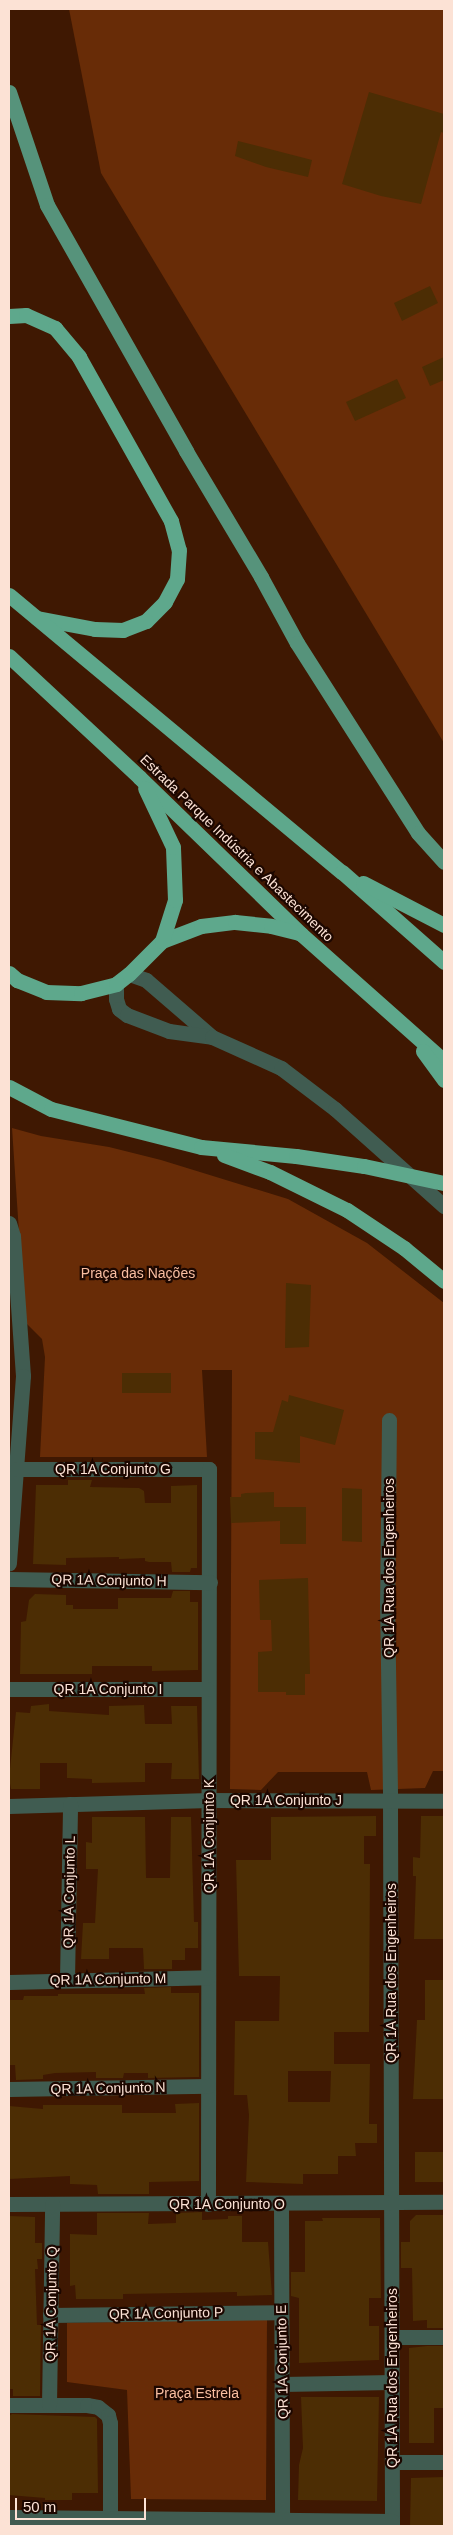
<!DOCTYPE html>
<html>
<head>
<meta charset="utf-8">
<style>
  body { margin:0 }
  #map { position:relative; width:453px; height:2535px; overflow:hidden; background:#3f1802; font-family:Arial,sans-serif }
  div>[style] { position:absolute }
  .green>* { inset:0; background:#682c07 }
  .building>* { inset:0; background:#4c2d04 }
  .minor>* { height:15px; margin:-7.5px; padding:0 7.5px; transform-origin:7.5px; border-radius:7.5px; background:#405c51 }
  .major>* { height:15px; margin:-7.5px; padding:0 7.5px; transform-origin:7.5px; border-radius:7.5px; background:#56937b }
  .highway>* { height:15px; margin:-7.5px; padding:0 7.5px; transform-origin:7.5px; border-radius:7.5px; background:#5ea88c }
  span { translate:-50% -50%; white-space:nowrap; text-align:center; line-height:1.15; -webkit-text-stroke:4.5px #1c0700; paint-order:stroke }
  .street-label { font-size:14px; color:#fce2d5 }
  .park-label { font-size:14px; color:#f9bea1 }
  .frame { position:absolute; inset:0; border:10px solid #fce2d5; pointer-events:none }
  .scale { position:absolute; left:15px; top:2498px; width:131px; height:22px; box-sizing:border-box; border:2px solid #fce2d5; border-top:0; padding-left:6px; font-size:15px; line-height:18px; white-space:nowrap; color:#fce2d5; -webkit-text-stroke:4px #1c0700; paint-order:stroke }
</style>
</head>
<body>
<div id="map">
  <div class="green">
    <i style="clip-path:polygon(69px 9px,444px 9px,444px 743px,101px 173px)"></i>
    <i style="clip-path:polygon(12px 1128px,41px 1136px,109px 1147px,161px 1160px,288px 1199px,367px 1243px,444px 1303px,444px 1771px,433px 1771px,425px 1788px,371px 1790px,367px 1772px,278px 1772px,261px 1790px,230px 1789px,232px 1370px,202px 1370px,207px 1457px,40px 1457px,45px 1357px,42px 1339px,25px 1322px)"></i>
    <i style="clip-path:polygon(267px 2319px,266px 2500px,131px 2499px,127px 2390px,67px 2382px,67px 2323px)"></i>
  </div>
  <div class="building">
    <i style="clip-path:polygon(369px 92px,444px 114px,444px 133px,441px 132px,421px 204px,381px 196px,342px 184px)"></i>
    <i style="clip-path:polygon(238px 141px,312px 160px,308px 177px,266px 167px,235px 156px)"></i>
    <i style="clip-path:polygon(430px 286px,438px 303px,402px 321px,394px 303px)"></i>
    <i style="clip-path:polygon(444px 357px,444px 380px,430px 386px,422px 367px)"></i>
    <i style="clip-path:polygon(397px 379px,406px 398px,355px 421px,346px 402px)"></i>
    <i style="clip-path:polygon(286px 1283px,311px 1285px,309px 1347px,285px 1348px)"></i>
    <i style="clip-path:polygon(122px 1373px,171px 1373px,171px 1393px,122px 1393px)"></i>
    <i style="clip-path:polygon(289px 1395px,344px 1410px,335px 1445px,300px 1436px,300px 1463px,255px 1459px,255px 1432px,273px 1432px,282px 1400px,288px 1402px)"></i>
    <i style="clip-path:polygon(68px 1480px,92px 1480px,90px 1487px,139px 1488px,144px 1491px,145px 1503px,171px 1503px,171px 1486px,197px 1485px,197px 1568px,191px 1568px,190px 1572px,172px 1572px,171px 1562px,149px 1562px,145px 1561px,145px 1558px,119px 1559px,119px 1557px,66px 1558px,66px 1565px,33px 1564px,36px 1485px,68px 1485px)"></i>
    <i style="clip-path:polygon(342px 1488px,362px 1489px,362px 1542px,342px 1541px)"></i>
    <i style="clip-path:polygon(274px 1492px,274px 1507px,306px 1507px,306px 1544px,280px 1544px,280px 1521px,231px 1523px,230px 1497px,241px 1497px,241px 1494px,246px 1493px)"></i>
    <i style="clip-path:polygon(308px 1578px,310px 1674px,305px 1674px,305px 1695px,286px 1695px,286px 1692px,258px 1692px,258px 1652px,272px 1651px,271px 1620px,260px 1620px,259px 1580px)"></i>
    <i style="clip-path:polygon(173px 1591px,190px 1591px,190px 1602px,198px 1602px,198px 1670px,152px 1671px,152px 1666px,92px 1666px,92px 1674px,20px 1674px,21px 1622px,26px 1621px,29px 1600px,35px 1594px,66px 1595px,66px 1605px,73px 1605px,73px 1609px,118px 1609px,118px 1598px,171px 1598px)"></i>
    <i style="clip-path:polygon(49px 1704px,49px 1711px,109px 1715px,109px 1706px,144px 1705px,145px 1724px,172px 1724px,171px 1706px,197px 1706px,199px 1779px,171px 1779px,172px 1763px,145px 1763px,145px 1782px,92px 1783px,92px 1779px,67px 1778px,67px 1763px,40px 1763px,40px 1789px,11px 1789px,9px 1778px,16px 1712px,30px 1713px,31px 1706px)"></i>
    <i style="clip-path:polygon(evenodd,376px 1816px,376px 1836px,364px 1836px,364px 1864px,370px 1864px,369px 2032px,334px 2032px,334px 2064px,370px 2064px,369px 2124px,377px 2124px,377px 2143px,355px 2143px,356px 2156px,338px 2156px,338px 2174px,303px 2174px,303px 2184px,246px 2182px,249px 2115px,247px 2095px,234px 2095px,235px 2021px,279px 2021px,280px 1976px,239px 1976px,236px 1860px,271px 1860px,271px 1817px,376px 1816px,288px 2071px,331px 2071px,330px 2102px,288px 2102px,288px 2071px)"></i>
    <i style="clip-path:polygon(421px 1816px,443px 1816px,444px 1939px,414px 1939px,416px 1876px,413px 1876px,413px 1857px,420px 1858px)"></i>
    <i style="clip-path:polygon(92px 1817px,145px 1817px,146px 1878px,170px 1878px,171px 1817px,191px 1817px,194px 1922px,198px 1922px,198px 1948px,185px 1948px,185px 1960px,172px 1960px,172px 1969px,144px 1969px,143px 1948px,109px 1948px,109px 1959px,81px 1959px,83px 1923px,95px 1923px,98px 1869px,86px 1869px,86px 1842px,92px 1843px)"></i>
    <i style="clip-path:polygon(425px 1980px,444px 1980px,444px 2099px,413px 2099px,417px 2020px,425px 2020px)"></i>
    <i style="clip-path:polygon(171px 1987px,171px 1993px,199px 1993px,199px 2077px,148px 2078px,148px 2073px,124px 2073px,123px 2078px,96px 2078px,96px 2072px,55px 2073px,43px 2075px,43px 2079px,16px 2080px,15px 2065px,9px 2065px,9px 2000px,23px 2000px,24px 1996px,58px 1996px,58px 1994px,145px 1994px,144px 1988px)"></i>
    <i style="clip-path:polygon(199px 2103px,199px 2181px,149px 2182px,149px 2194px,98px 2194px,97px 2185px,70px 2184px,70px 2176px,9px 2179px,9px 2106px,43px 2109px,43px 2105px,122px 2105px,122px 2113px,176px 2113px,175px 2104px)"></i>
    <i style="clip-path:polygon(415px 2152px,444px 2152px,444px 2182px,415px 2182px)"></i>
    <i style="clip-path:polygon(202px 2212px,202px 2220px,228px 2219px,228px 2216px,242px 2216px,242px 2242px,268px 2242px,272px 2295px,237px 2296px,237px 2292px,123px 2294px,123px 2299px,76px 2299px,75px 2285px,70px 2286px,70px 2234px,97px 2235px,97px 2213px,149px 2213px,148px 2224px,176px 2223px,176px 2213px)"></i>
    <i style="clip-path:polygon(416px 2215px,444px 2215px,444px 2328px,427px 2328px,427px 2320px,413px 2321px,412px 2268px,401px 2268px,401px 2242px,410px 2242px,410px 2221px)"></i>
    <i style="clip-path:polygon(9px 2216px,35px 2217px,35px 2243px,42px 2243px,42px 2259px,37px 2259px,38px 2269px,35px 2269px,37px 2325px,41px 2325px,40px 2396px,13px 2396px,13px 2389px,9px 2389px)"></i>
    <i style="clip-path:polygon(322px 2218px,380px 2218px,381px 2298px,369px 2298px,369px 2326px,379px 2326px,379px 2360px,299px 2363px,299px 2298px,291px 2296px,291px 2272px,305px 2272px,305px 2221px,323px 2221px)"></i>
    <i style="clip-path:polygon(427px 2346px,444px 2346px,444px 2408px,434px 2408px,434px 2443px,409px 2443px,409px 2348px)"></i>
    <i style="clip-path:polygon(301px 2397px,379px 2397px,377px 2501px,298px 2500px,299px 2465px,303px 2448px)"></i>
    <i style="clip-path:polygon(12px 2414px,95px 2417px,97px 2419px,98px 2493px,72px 2493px,72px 2500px,45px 2500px,45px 2498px,9px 2495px,9px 2416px)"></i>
    <i style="clip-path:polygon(444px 2477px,443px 2526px,410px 2526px,411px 2478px)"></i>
  </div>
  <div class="minor">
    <i style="left:129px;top:974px;width:18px;rotate:19deg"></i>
    <i style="left:146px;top:980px;width:87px;rotate:40.8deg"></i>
    <i style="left:116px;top:984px;width:15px;rotate:90deg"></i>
    <i style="left:116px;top:999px;width:10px;rotate:73deg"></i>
    <i style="left:119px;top:1009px;width:10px;rotate:37deg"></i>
    <i style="left:127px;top:1015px;width:45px;rotate:20.9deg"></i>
    <i style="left:169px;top:1031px;width:43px;rotate:7.9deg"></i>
    <i style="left:212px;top:1037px;width:76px;rotate:24.2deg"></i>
    <i style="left:281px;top:1068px;width:68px;rotate:37.2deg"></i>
    <i style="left:335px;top:1109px;width:146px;rotate:41.7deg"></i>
    <i style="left:9px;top:1223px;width:14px;rotate:73deg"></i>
    <i style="left:13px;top:1236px;width:140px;rotate:85.9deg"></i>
    <i style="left:23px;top:1376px;width:188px;rotate:94.3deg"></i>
    <i style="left:389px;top:1420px;width:181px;rotate:90.6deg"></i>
    <i style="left:387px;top:1601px;width:200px;rotate:89.1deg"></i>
    <i style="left:390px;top:1801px;width:725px;rotate:89.84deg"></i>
    <i style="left:17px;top:1469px;width:192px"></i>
    <i style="left:209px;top:1469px;width:735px;rotate:90.08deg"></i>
    <i style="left:9px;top:1579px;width:201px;rotate:0.9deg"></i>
    <i style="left:9px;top:1689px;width:198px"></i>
    <i style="left:9px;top:1806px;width:200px;rotate:-1.7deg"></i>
    <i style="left:209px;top:1800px;width:235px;rotate:0.2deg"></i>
    <i style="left:67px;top:1980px;width:176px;rotate:-89deg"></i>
    <i style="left:9px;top:1982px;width:199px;rotate:-1.4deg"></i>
    <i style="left:9px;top:2089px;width:199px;rotate:-0.9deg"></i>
    <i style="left:281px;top:2203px;width:323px;rotate:89.8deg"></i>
    <i style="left:9px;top:2204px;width:435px;rotate:-0.3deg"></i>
    <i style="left:50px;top:2315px;width:231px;rotate:-0.7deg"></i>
    <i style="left:393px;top:2337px;width:51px"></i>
    <i style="left:282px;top:2384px;width:110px;rotate:-1deg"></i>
    <i style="left:9px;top:2405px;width:78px"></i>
    <i style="left:87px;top:2405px;width:11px;rotate:10deg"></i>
    <i style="left:98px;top:2407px;width:13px;rotate:39deg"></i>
    <i style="left:108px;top:2415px;width:8px;rotate:76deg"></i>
    <i style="left:110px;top:2423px;width:95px;rotate:90deg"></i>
    <i style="left:49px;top:2405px;width:201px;rotate:-89.1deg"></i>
    <i style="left:393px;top:2462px;width:51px"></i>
    <i style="left:9px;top:2517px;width:383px;rotate:0.6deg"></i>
  </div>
  <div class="major">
    <i style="left:9px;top:92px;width:119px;rotate:71.4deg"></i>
    <i style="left:47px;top:205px;width:283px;rotate:60.5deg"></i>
    <i style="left:186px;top:451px;width:147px;rotate:59.2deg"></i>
    <i style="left:261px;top:577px;width:75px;rotate:61.4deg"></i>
    <i style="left:297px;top:643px;width:225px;rotate:57.5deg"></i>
    <i style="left:418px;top:833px;width:39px;rotate:48deg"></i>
  </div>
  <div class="highway">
    <i style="left:9px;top:316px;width:17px;rotate:-3deg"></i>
    <i style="left:26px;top:315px;width:32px;rotate:24deg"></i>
    <i style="left:55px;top:328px;width:38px;rotate:50deg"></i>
    <i style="left:79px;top:357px;width:188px;rotate:60.7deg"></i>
    <i style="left:171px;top:521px;width:30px;rotate:75deg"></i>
    <i style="left:179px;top:550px;width:29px;rotate:94deg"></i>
    <i style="left:177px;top:579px;width:26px;rotate:118deg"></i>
    <i style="left:165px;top:602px;width:27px;rotate:135deg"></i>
    <i style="left:146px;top:621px;width:25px;rotate:159deg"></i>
    <i style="left:123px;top:630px;width:28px;rotate:-178deg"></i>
    <i style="left:95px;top:629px;width:59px;rotate:-169.3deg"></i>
    <i style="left:9px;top:595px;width:433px;rotate:39.8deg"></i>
    <i style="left:342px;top:872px;width:136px;rotate:41.4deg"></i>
    <i style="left:9px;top:656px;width:178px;rotate:42.9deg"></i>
    <i style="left:139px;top:777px;width:226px;rotate:44.1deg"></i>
    <i style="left:301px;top:934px;width:191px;rotate:41.6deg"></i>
    <i style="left:363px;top:883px;width:91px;rotate:27.4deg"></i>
    <i style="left:162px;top:941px;width:42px;rotate:-21deg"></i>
    <i style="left:201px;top:926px;width:34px;rotate:-7deg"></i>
    <i style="left:235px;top:922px;width:36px;rotate:6deg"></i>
    <i style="left:271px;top:926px;width:29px;rotate:14deg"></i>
    <i style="left:9px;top:973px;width:11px;rotate:41deg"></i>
    <i style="left:17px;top:980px;width:31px;rotate:22deg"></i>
    <i style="left:46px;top:992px;width:35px;rotate:2deg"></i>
    <i style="left:81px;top:993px;width:36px;rotate:-14deg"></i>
    <i style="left:116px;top:984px;width:16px;rotate:-38deg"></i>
    <i style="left:129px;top:974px;width:47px;rotate:-45deg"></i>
    <i style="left:162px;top:941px;width:43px;rotate:-72.4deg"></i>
    <i style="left:175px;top:900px;width:53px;rotate:-92.2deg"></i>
    <i style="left:173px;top:847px;width:65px;rotate:-115.4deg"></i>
    <i style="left:423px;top:1051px;width:36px;rotate:54deg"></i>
    <i style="left:9px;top:1087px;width:47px;rotate:27.6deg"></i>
    <i style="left:51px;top:1109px;width:155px;rotate:14.2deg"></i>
    <i style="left:201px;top:1147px;width:95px;rotate:5.4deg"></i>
    <i style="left:296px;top:1156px;width:69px;rotate:8.4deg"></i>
    <i style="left:364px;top:1166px;width:82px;rotate:12deg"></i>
    <i style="left:224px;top:1155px;width:49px;rotate:20.3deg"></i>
    <i style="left:270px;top:1172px;width:86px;rotate:26.3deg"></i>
    <i style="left:347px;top:1210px;width:69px;rotate:33.7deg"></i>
    <i style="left:404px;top:1248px;width:52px;rotate:39.5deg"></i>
  </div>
  <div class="street-label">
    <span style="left:237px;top:848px;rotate:44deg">Estrada Parque Indústria e Abastecimento</span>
    <span style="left:113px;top:1469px">QR 1A Conjunto G</span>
    <span style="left:389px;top:1568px;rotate:-90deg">QR 1A Rua dos Engenheiros</span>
    <span style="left:109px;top:1580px;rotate:1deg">QR 1A Conjunto H</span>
    <span style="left:108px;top:1689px">QR 1A Conjunto I</span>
    <span style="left:286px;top:1800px">QR 1A Conjunto J</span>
    <span style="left:209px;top:1836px;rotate:-90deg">QR 1A Conjunto K</span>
    <span style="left:69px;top:1892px;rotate:-89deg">QR 1A Conjunto L</span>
    <span style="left:391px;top:1973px;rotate:-90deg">QR 1A Rua dos Engenheiros</span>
    <span style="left:108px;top:1979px;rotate:-1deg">QR 1A Conjunto M</span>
    <span style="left:108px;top:2088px;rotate:-1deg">QR 1A Conjunto N</span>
    <span style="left:227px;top:2204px">QR 1A Conjunto O</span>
    <span style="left:51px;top:2304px;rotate:-89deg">QR 1A Conjunto Q</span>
    <span style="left:166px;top:2313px;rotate:-1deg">QR 1A Conjunto P</span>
    <span style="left:282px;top:2362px;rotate:-91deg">QR 1A Conjunto E</span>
    <span style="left:392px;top:2378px;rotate:-90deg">QR 1A Rua dos Engenheiros</span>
  </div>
  <div class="park-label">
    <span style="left:138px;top:1273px">Praça das Nações</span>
    <span style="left:197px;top:2393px">Praça Estrela</span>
  </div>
  <div class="frame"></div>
  <div class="scale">50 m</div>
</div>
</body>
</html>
